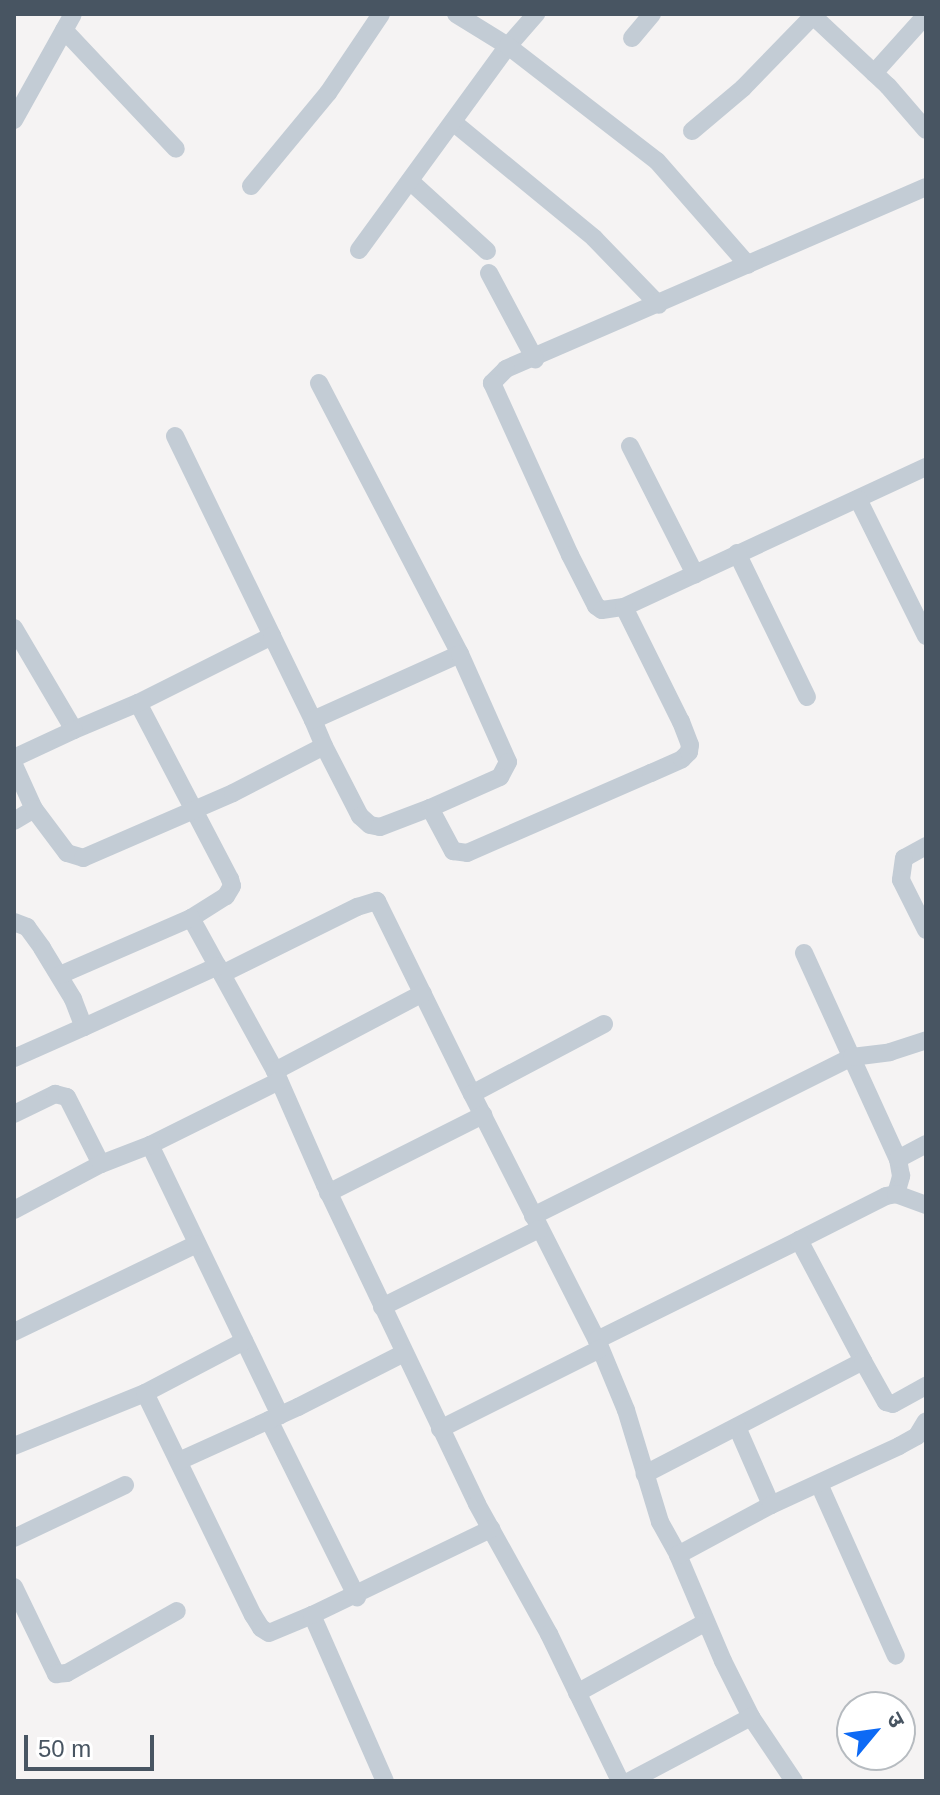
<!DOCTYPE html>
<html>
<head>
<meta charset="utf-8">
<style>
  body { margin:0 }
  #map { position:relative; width:940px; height:1795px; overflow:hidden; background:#f5f3f3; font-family:Helvetica,"Noto Sans Devanagari",sans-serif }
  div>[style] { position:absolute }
  .minor>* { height:18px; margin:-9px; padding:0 9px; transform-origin:9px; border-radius:9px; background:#c3ccd5 }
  span { translate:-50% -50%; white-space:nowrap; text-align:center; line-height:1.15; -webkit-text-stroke:8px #fff; paint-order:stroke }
  .frame { position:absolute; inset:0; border:16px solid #485562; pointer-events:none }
  .north { position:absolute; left:836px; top:1691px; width:80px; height:80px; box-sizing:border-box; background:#fff; border:2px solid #b6bbc0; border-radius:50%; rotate:61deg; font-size:22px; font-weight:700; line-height:32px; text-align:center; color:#485562 }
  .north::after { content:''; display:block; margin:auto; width:28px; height:36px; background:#0d6af5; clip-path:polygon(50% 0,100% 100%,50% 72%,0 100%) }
  .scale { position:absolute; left:24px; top:1735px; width:130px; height:36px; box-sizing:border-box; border:4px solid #485562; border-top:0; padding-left:10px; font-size:24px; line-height:28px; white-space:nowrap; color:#485562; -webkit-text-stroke:6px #fff; paint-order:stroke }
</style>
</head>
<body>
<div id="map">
  <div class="minor">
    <i style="left:456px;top:14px;width:61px;rotate:31.6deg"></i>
    <i style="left:508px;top:46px;width:43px;rotate:-48.8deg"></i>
    <i style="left:811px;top:14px;width:105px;rotate:43.1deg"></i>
    <i style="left:888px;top:86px;width:58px;rotate:49.2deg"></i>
    <i style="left:64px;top:30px;width:163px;rotate:46.7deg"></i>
    <i style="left:632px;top:38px;width:31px;rotate:-50deg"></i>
    <i style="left:874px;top:73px;width:78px;rotate:-48.1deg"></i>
    <i style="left:14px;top:120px;width:121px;rotate:-60.9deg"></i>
    <i style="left:453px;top:122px;width:183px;rotate:39.4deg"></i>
    <i style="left:594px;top:238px;width:93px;rotate:45.9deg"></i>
    <i style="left:692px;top:131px;width:67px;rotate:-40.1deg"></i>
    <i style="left:743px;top:88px;width:100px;rotate:-45.8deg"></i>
    <i style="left:410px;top:181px;width:104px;rotate:42.3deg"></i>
    <i style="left:251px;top:186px;width:121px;rotate:-50.4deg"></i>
    <i style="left:328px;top:93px;width:95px;rotate:-56.1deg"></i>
    <i style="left:926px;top:187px;width:458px;rotate:156.6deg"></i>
    <i style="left:506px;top:369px;width:20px;rotate:135deg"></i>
    <i style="left:492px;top:383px;width:189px;rotate:65.6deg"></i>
    <i style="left:570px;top:555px;width:57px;rotate:63deg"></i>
    <i style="left:596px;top:606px;width:7px;rotate:34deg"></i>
    <i style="left:602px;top:610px;width:22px;rotate:-8deg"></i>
    <i style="left:624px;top:607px;width:333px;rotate:-24.9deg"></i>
    <i style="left:359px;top:250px;width:253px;rotate:-53.9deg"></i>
    <i style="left:508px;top:46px;width:188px;rotate:37.7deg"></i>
    <i style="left:657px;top:161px;width:138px;rotate:48.8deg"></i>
    <i style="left:489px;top:273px;width:98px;rotate:61.9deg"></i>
    <i style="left:319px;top:383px;width:305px;rotate:62.5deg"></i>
    <i style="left:175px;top:436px;width:222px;rotate:64.1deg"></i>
    <i style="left:630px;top:446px;width:144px;rotate:63.1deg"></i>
    <i style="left:858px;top:499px;width:153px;rotate:63.6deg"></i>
    <i style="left:737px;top:553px;width:160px;rotate:64.1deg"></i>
    <i style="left:14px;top:628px;width:118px;rotate:59.5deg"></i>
    <i style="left:74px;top:730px;width:69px;rotate:-22.9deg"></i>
    <i style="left:138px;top:703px;width:199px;rotate:62.4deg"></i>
    <i style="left:230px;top:879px;width:7px;rotate:74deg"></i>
    <i style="left:232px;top:886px;width:12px;rotate:121deg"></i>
    <i style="left:226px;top:896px;width:41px;rotate:147.8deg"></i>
    <i style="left:191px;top:918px;width:175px;rotate:61.2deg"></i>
    <i style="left:275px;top:1071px;width:124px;rotate:66.3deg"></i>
    <i style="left:325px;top:1185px;width:353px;rotate:64.5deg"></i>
    <i style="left:477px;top:1504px;width:149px;rotate:61deg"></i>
    <i style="left:549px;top:1634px;width:163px;rotate:64.2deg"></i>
    <i style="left:138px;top:703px;width:150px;rotate:-26.6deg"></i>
    <i style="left:272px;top:636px;width:93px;rotate:64deg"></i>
    <i style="left:324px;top:746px;width:28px;rotate:-113deg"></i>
    <i style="left:313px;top:720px;width:161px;rotate:-24.2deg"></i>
    <i style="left:460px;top:654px;width:118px;rotate:66deg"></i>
    <i style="left:508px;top:762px;width:17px;rotate:118deg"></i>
    <i style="left:500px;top:777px;width:77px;rotate:156.1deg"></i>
    <i style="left:14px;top:758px;width:66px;rotate:-25deg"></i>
    <i style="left:14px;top:765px;width:48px;rotate:65.6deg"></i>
    <i style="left:34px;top:809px;width:23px;rotate:149deg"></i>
    <i style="left:34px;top:809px;width:55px;rotate:53.1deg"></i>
    <i style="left:67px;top:853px;width:17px;rotate:17deg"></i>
    <i style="left:83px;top:858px;width:163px;rotate:-23.4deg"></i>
    <i style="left:233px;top:793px;width:102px;rotate:-27.3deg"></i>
    <i style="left:324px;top:746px;width:79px;rotate:62.8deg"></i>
    <i style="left:360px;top:816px;width:13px;rotate:42deg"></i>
    <i style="left:370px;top:825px;width:10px;rotate:11deg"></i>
    <i style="left:380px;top:827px;width:53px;rotate:-20.8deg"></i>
    <i style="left:430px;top:808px;width:49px;rotate:61.9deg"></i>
    <i style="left:453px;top:851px;width:14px;rotate:8deg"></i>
    <i style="left:467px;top:853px;width:201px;rotate:-23.5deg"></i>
    <i style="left:651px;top:773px;width:34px;rotate:-24deg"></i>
    <i style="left:682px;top:759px;width:10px;rotate:-45deg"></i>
    <i style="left:689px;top:752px;width:7px;rotate:-82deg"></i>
    <i style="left:690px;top:745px;width:25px;rotate:-111deg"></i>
    <i style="left:681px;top:722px;width:128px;rotate:-116.4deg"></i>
    <i style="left:926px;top:846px;width:25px;rotate:151deg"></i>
    <i style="left:904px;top:858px;width:22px;rotate:98deg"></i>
    <i style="left:901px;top:880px;width:56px;rotate:63.4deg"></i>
    <i style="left:14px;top:922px;width:14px;rotate:21deg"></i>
    <i style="left:27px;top:927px;width:26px;rotate:54deg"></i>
    <i style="left:42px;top:948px;width:60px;rotate:58.7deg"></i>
    <i style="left:73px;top:999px;width:30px;rotate:69deg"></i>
    <i style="left:84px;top:1027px;width:77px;rotate:156.1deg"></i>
    <i style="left:804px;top:953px;width:226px;rotate:65.5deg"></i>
    <i style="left:222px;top:974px;width:151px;rotate:-26.4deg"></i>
    <i style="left:357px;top:907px;width:21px;rotate:-17deg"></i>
    <i style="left:377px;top:901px;width:215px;rotate:63.8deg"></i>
    <i style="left:60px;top:975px;width:143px;rotate:-23.5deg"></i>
    <i style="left:604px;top:1024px;width:149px;rotate:152.1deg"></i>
    <i style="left:472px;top:1094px;width:276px;rotate:63.1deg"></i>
    <i style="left:597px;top:1340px;width:76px;rotate:67.5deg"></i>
    <i style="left:626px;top:1410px;width:117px;rotate:73.1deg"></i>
    <i style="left:660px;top:1522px;width:38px;rotate:61deg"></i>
    <i style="left:678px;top:1555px;width:115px;rotate:67deg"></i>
    <i style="left:723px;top:1661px;width:63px;rotate:63.4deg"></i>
    <i style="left:751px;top:1717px;width:77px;rotate:56.1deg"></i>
    <i style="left:84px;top:1027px;width:147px;rotate:-24.5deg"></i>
    <i style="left:275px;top:1071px;width:167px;rotate:-27.8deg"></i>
    <i style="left:279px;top:1081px;width:144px;rotate:153.6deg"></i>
    <i style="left:150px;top:1145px;width:300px;rotate:64.3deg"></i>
    <i style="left:14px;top:1114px;width:46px;rotate:-26deg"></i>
    <i style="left:55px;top:1094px;width:12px;rotate:14deg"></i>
    <i style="left:67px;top:1097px;width:75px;rotate:63.1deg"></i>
    <i style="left:328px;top:1193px;width:174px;rotate:-26.7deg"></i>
    <i style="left:896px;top:1194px;width:19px;rotate:-74deg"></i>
    <i style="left:901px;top:1176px;width:17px;rotate:-100deg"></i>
    <i style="left:898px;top:1159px;width:32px;rotate:-28deg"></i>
    <i style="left:14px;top:1210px;width:98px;rotate:-27.9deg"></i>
    <i style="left:101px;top:1164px;width:53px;rotate:-21.2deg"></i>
    <i style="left:533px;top:1216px;width:356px;rotate:-26.5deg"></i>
    <i style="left:852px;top:1057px;width:38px;rotate:-7deg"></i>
    <i style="left:890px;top:1052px;width:38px;rotate:-18deg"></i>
    <i style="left:799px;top:1240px;width:97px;rotate:-26.8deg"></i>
    <i style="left:886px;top:1196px;width:10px;rotate:-11deg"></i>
    <i style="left:896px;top:1194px;width:32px;rotate:20deg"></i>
    <i style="left:382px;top:1307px;width:175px;rotate:-26.4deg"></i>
    <i style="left:14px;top:1332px;width:203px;rotate:-25.7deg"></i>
    <i style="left:597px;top:1340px;width:225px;rotate:-26.3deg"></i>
    <i style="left:799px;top:1240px;width:137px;rotate:62.1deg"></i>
    <i style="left:863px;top:1361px;width:246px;rotate:152.6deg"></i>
    <i style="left:863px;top:1361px;width:47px;rotate:60.7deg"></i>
    <i style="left:886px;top:1402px;width:7px;rotate:16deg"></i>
    <i style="left:893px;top:1404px;width:38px;rotate:-29deg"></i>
    <i style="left:145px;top:1393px;width:112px;rotate:-27.7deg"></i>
    <i style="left:269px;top:1420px;width:198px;rotate:63.6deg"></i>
    <i style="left:737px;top:1427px;width:85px;rotate:66.4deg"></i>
    <i style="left:440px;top:1429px;width:179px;rotate:-26.6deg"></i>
    <i style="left:14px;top:1446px;width:141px;rotate:-22deg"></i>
    <i style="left:145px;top:1393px;width:247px;rotate:64.1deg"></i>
    <i style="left:253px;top:1615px;width:15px;rotate:58deg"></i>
    <i style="left:261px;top:1628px;width:9px;rotate:32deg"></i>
    <i style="left:269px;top:1633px;width:47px;rotate:-22.7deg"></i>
    <i style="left:312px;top:1615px;width:181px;rotate:66.3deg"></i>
    <i style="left:179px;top:1461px;width:131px;rotate:-24.4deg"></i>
    <i style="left:298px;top:1407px;width:119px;rotate:-27deg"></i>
    <i style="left:819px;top:1484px;width:188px;rotate:65.9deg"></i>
    <i style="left:14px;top:1538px;width:123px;rotate:-25.5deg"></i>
    <i style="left:678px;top:1555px;width:106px;rotate:-28.3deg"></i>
    <i style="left:771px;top:1505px;width:141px;rotate:-24.7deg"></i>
    <i style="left:899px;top:1446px;width:21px;rotate:-29deg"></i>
    <i style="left:917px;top:1436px;width:17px;rotate:-59deg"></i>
    <i style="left:14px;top:1587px;width:97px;rotate:64.2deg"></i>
    <i style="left:56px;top:1674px;width:11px;rotate:-5deg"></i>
    <i style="left:67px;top:1673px;width:126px;rotate:-29.4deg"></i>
    <i style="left:312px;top:1615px;width:199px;rotate:-25.7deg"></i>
    <i style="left:577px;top:1693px;width:147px;rotate:-28.8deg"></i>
    <i style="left:630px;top:1781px;width:137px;rotate:-27.9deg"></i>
  </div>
  <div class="frame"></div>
  <div class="north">उ</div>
  <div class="scale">50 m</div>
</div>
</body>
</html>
